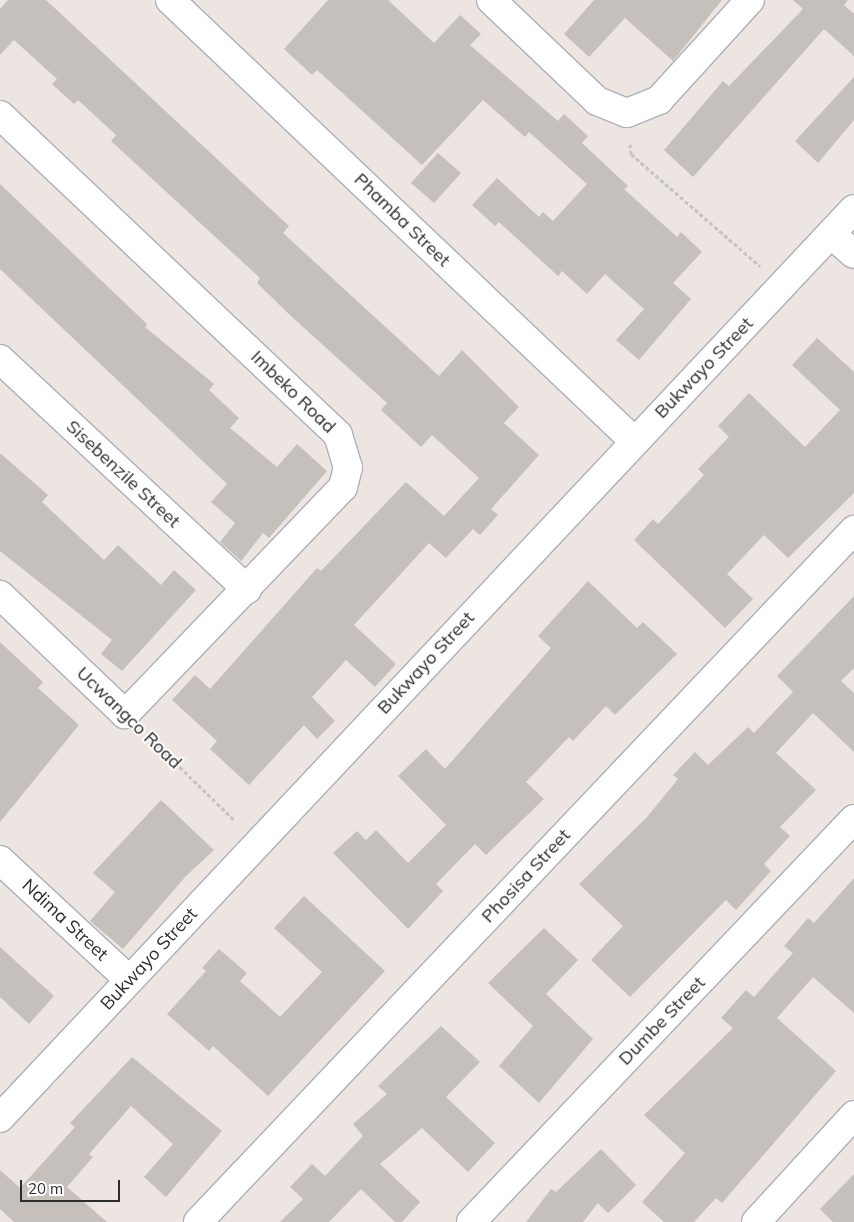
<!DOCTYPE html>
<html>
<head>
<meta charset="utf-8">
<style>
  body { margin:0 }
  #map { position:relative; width:854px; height:1222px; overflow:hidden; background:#ece5e1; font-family:Mulish,sans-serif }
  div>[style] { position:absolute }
  .building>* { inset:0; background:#c5c0bc }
  .path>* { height:3px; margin-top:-1.5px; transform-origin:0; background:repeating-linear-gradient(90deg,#c4c4c4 0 4px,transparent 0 6.5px) }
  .roads { filter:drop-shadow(1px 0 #adb1b7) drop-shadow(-1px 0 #adb1b7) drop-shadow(0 1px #adb1b7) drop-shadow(0 -1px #adb1b7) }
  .street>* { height:28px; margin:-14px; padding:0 14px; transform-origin:14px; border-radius:14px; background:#fff }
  span { translate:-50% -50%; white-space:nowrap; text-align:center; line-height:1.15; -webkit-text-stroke:4px #fff; paint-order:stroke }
  .street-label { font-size:18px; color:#2c2c2c }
  .scale { position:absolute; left:20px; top:1180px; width:100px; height:22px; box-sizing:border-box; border:2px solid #2c2c2c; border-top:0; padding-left:6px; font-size:15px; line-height:18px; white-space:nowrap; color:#2c2c2c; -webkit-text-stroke:4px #fff; paint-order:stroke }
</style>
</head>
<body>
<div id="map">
  <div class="building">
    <i style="clip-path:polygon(8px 0,46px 0,289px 226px,283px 233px,439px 376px,462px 350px,519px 407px,504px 423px,539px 455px,491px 509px,498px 515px,480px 535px,473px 529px,446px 558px,429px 543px,354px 625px,396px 664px,375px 687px,346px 660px,312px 697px,335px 721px,317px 739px,304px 725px,249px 785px,210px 749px,217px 741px,172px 700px,195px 675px,210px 689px,317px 568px,321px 571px,406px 482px,444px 516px,479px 478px,432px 435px,421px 447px,381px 410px,387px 403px,292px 317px,257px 283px,260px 278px,111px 141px,116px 135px,78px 100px,74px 104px,52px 84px,57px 79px,14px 40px,0 55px,0 9px)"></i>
    <i style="clip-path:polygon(328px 0,388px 0,434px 43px,460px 15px,481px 34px,470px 45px,558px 121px,564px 114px,588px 136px,582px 143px,628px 186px,624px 189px,677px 237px,681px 232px,702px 252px,673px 283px,691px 299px,639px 360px,616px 340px,644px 309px,605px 274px,587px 294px,562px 271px,558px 276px,499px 222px,495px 226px,472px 205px,497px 178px,539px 217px,543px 212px,553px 221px,587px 184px,529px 132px,525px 137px,483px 100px,422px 165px,317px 70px,312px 75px,284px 49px)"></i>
    <i style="clip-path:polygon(594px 0,722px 0,673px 61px,625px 18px,589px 57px,564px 34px)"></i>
    <i style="clip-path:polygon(793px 0,848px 0,844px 5px,854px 14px,854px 56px,824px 29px,693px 177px,664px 150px,723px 81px,729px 86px,803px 9px)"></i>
    <i style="clip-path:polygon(854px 77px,854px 120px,818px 163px,795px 141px)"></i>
    <i style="clip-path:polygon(438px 153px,461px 173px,434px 203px,411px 183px)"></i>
    <i style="clip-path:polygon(0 184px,147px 324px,145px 327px,214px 384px,209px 390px,239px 418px,230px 428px,277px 467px,297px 444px,327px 471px,269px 538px,263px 533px,241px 561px,220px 542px,235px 523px,211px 502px,227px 484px,0 269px)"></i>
    <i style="clip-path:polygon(817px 338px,854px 372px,854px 493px,788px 558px,764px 535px,727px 574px,753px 599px,725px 628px,634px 540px,653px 519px,658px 524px,704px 475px,698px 469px,729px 437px,718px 426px,749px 393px,805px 447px,840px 410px,792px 365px)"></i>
    <i style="clip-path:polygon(0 453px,48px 495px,42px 502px,104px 560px,118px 545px,161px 585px,174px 570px,196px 590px,122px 671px,101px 654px,112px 640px,0 551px)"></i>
    <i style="clip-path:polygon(588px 581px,637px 628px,643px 622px,677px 654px,615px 715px,606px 706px,573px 741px,569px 737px,526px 782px,544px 799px,486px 855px,475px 844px,436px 884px,443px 891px,408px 929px,333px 853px,357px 831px,366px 840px,376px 830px,408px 863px,446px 825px,398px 776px,426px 749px,445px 769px,551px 648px,538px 636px)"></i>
    <i style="clip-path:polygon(854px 596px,854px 668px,841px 681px,854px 693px,854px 752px,813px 713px,776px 753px,816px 790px,780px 827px,790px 836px,764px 864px,771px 871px,736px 910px,726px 900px,630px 997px,591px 960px,623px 926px,579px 884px,647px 817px,678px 779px,673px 775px,695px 752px,708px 765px,748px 727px,754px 733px,793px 692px,777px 676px)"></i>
    <i style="clip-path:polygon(0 642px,43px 682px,38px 688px,79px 725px,0 822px)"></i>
    <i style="clip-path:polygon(161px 800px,214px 850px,186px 876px,123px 949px,90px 921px,115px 892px,93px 873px)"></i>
    <i style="clip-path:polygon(854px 878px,854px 1013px,813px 977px,777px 1018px,836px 1071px,722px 1203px,716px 1198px,694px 1222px,664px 1222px,642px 1202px,685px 1153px,644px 1115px,733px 1028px,721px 1018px,746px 990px,754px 997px,793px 953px,784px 946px,808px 918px,814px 923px)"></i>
    <i style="clip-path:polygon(304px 896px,385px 971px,268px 1096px,213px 1046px,209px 1051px,167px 1014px,206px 971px,202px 968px,219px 949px,247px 973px,240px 981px,280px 1017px,322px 972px,274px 928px)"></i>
    <i style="clip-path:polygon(544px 928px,578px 960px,546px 994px,593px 1039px,539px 1103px,499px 1066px,533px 1026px,488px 983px)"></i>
    <i style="clip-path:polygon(0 947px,54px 996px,29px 1024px,0 997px)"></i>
    <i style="clip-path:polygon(441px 1026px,480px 1062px,446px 1097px,495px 1143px,468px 1172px,422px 1128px,380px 1164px,420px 1202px,402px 1222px,395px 1222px,361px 1189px,329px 1222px,280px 1222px,303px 1199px,290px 1187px,312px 1164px,325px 1176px,363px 1136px,353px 1124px,387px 1094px,378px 1086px)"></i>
    <i style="clip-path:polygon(132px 1057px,222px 1131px,166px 1197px,144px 1177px,173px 1144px,131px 1106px,89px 1154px,93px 1157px,67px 1187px,107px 1222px,14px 1222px,0 1209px,0 1170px,20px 1188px,75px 1127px,70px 1123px)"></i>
    <i style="clip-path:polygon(601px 1149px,636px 1185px,608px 1213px,598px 1203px,583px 1222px,526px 1222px,551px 1189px,556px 1192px)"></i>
    <i style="clip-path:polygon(854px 1174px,854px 1222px,833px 1222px,820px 1209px)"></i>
  </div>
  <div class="path">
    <i style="left:630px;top:144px;width:10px;rotate:84deg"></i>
    <i style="left:631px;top:154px;width:171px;rotate:41deg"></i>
    <i style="left:147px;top:735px;width:123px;rotate:44.3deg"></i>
  </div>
  <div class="roads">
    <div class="street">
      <i style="left:170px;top:0;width:640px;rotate:43.54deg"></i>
      <i style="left:491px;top:0;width:146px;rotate:43.6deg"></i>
      <i style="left:597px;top:101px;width:32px;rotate:22deg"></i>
      <i style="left:627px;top:113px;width:35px;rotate:-22deg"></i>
      <i style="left:659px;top:100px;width:135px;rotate:-47.7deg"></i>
      <i style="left:0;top:115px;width:465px;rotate:43.4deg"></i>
      <i style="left:338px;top:435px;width:34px;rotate:73deg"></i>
      <i style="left:348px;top:467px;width:21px;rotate:104deg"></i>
      <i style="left:343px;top:487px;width:315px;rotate:133.8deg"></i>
      <i style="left:125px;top:714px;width:173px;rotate:-136.4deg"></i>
      <i style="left:831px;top:234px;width:30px;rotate:41deg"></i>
      <i style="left:0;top:359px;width:338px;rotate:43deg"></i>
      <i style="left:0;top:860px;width:176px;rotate:42.9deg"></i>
      <i style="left:0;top:1118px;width:1247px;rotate:-46.79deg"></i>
      <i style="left:198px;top:1222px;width:954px;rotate:-46.53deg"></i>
      <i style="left:471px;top:1222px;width:556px;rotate:-46.46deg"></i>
      <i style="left:756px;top:1222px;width:145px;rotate:-47.5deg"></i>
    </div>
  </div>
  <div class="street-label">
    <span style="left:402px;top:220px;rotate:44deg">Phamba Street</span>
    <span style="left:704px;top:368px;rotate:-46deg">Bukwayo Street</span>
    <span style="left:293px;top:392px;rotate:44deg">Imbeko Road</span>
    <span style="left:123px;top:474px;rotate:43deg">Sisebenzile Street</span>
    <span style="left:426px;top:663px;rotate:-47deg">Bukwayo Street</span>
    <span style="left:129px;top:718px;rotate:44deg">Ucwangco Road</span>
    <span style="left:526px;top:876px;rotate:-47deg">Phosisa Street</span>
    <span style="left:65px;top:920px;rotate:43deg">Ndima Street</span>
    <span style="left:149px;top:959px;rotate:-47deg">Bukwayo Street</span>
    <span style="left:662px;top:1021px;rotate:-46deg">Dumbe Street</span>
  </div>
  <div class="scale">20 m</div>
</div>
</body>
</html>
